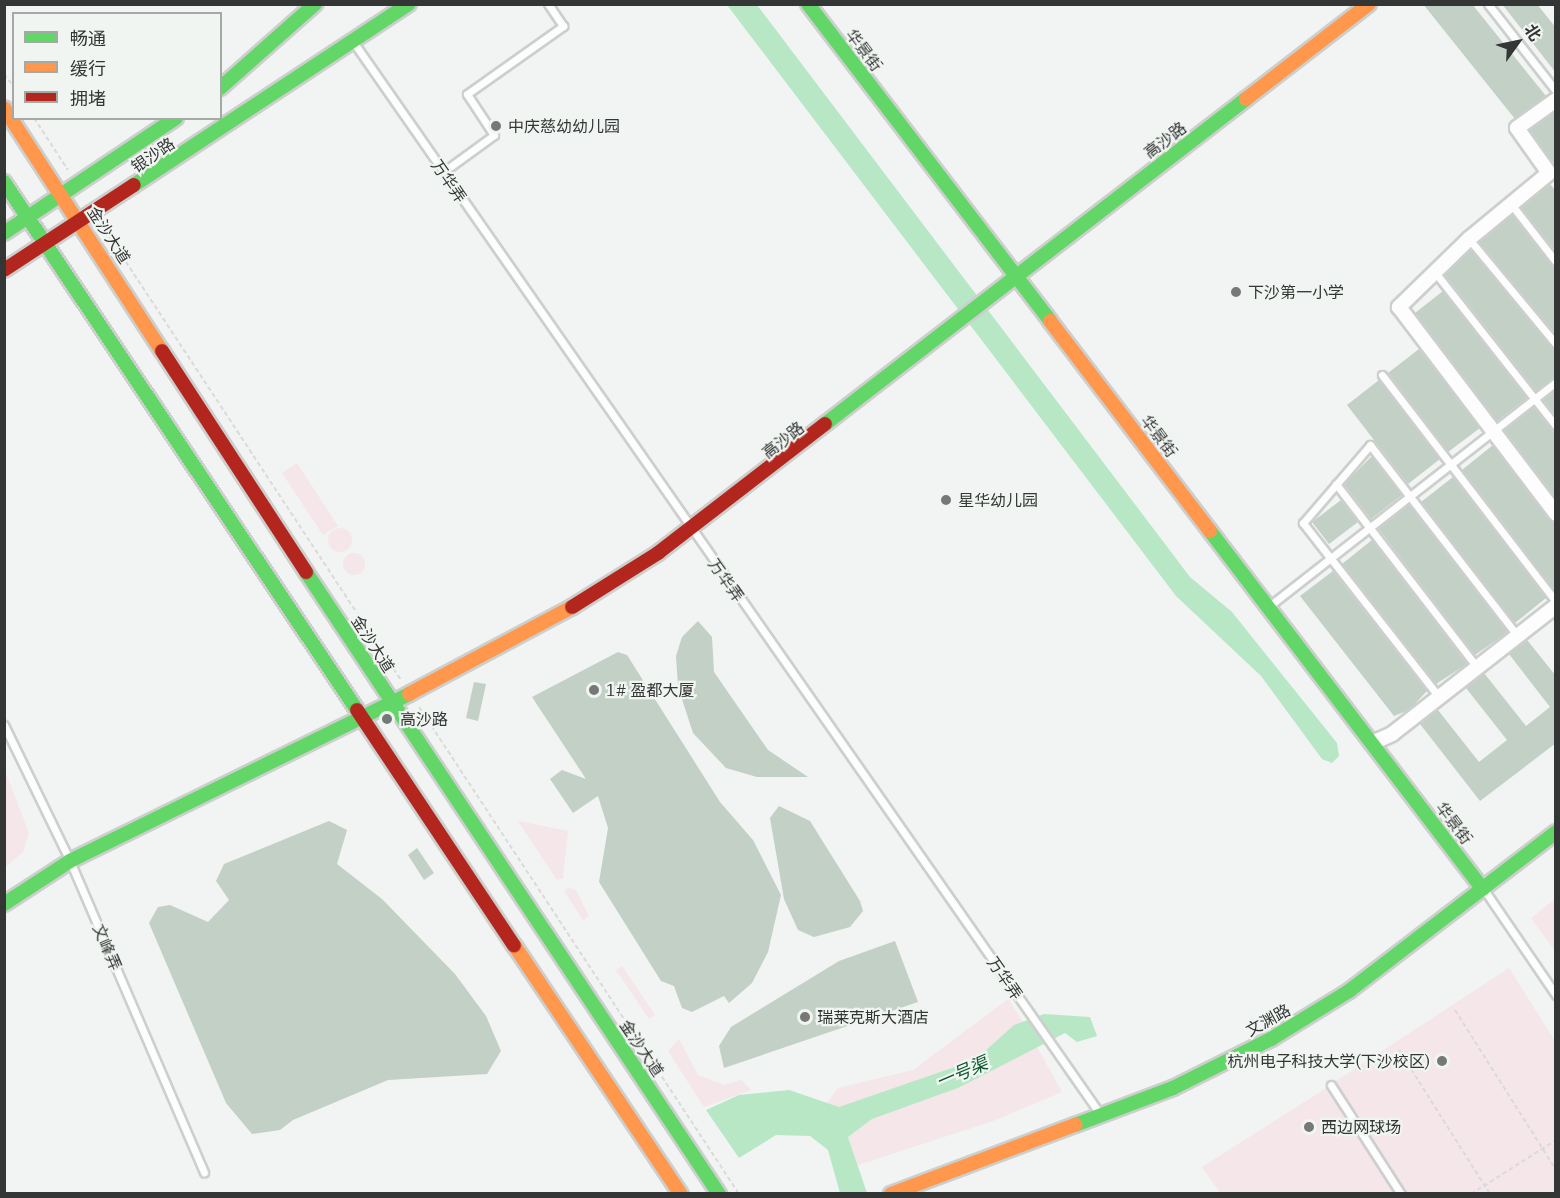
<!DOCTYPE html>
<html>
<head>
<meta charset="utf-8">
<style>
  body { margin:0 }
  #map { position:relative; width:1560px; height:1198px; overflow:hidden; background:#f1f4f2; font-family:"IBM Plex Serif","Noto Sans SC",serif }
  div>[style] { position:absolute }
  .green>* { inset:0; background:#f4e6e9 }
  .round { border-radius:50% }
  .water>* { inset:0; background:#b8e7c6 }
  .building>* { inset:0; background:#c2d0c6 }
  .path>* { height:2px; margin-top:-1px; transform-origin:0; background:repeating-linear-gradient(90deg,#dadada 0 4.5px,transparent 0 7.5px) }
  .roads { filter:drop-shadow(2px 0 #cccfcd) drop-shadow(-2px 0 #cccfcd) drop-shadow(0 2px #cccfcd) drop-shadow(0 -2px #cccfcd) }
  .lane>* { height:7px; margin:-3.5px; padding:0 3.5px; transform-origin:3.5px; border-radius:3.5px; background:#fdfdfd }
  .street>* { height:14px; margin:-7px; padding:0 7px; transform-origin:7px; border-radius:7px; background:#fdfdfd }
  .fast>* { height:14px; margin:-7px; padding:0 7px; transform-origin:7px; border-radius:7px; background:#63d668 }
  .slow>* { height:14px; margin:-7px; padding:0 7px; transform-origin:7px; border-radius:7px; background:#ff974d }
  .jam>* { height:14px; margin:-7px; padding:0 7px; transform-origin:7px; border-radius:7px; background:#b3261e }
  .dots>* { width:16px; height:16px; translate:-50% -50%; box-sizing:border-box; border:3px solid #f0f5f1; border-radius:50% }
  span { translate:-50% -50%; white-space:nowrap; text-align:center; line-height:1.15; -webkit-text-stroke:4.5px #f0f5f1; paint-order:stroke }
  .street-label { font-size:16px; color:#343635 }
  .poi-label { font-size:16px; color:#343635 }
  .left { translate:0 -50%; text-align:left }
  .right { translate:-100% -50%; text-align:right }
  .water-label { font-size:18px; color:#0c5930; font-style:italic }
  .frame { position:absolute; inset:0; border:6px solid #343635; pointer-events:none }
  .legend { position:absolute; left:12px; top:12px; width:210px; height:108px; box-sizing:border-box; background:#f0f5f1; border:2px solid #a5a9a6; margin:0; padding:8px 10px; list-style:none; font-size:18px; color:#343635 }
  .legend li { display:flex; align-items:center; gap:12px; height:30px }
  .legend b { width:30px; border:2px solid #a5a9a6 }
  .north { position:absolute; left:1488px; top:12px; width:60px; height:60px; -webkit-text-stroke:4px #f0f5f1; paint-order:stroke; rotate:57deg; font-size:16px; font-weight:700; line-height:24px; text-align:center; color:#343635 }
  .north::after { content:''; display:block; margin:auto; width:21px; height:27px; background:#343635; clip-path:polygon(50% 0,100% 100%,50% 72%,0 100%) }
</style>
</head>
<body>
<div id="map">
  <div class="green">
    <i style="clip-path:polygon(297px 463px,338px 526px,323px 535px,282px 473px)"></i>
    <i class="round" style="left:328px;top:528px;width:24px;height:24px"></i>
    <i class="round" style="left:343px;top:553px;width:22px;height:22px"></i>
    <i style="clip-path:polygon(5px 771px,29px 833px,23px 852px,5px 867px)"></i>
    <i style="clip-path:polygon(518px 821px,568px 831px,563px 878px,557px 880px)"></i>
    <i style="clip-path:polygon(569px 888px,576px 890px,589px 916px,583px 920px,564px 891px)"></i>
    <i style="clip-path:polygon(1555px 899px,1555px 951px,1531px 918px)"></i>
    <i style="clip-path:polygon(622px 966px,655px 1015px,649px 1019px,616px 970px)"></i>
    <i style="clip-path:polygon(1509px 968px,1555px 1041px,1555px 1193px,1404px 1193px,1333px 1083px)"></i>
    <i style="clip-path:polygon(1008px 999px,1023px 1022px,975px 1060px,839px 1108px,827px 1103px,838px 1088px,913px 1070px)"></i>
    <i style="clip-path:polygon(679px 1039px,698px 1075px,724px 1085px,741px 1080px,751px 1090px,704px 1107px,668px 1051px)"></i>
    <i style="clip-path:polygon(1036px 1045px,1062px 1092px,993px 1121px,858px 1165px,848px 1137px,872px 1119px,958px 1088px)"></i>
    <i style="clip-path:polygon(1328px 1087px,1397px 1193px,1220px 1193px,1202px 1167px)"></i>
  </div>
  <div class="water">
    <i style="clip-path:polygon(727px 5px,757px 5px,1190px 577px,1232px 612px,1337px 743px,1339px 756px,1332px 763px,1322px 759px,1261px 676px,1176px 596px)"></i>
    <i style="clip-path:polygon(1044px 1014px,1090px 1017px,1097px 1036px,1077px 1042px,1065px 1033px,958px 1088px,872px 1119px,848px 1137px,867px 1193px,840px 1193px,828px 1150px,810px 1136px,776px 1135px,739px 1158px,706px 1110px,739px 1095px,789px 1090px,839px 1107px,975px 1060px,1014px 1025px)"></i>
  </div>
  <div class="building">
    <i style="clip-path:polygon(1423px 4px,1472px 4px,1546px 96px,1515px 119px)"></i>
    <i style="clip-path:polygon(1502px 4px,1537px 4px,1556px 28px,1556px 73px)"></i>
    <i style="clip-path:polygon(1556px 111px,1556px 167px,1530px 130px)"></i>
    <i style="clip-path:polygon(1550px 184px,1556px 191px,1556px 252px,1521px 208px)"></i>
    <i style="clip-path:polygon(1512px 215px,1556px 267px,1556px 335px,1479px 242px)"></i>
    <i style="clip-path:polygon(1471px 250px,1556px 349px,1556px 376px,1536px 391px,1445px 275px)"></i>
    <i style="clip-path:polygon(1443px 291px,1527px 398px,1497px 421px,1415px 313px)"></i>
    <i style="clip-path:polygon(1419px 349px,1480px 428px,1448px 452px,1388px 373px)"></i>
    <i style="clip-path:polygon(1379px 380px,1440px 459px,1408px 484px,1347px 405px)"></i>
    <i style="clip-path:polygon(1556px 390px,1556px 416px,1542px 400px)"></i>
    <i style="clip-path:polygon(1534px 407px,1556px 431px,1556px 498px,1504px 430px)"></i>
    <i style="clip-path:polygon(1493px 445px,1556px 523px,1555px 591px,1462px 470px)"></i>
    <i style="clip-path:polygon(1372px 456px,1402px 495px,1371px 519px,1344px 484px)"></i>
    <i style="clip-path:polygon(1453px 477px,1546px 598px,1515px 623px,1421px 502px)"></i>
    <i style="clip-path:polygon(1341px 500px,1358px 522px,1329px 544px,1312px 522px)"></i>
    <i style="clip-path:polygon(1409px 504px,1508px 632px,1475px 655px,1378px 528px)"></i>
    <i style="clip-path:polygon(1372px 540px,1467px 664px,1436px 684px,1342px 564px)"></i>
    <i style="clip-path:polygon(1333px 571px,1427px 691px,1409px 710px,1394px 716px,1300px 596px)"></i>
    <i style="clip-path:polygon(698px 621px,712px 637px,714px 672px,768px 750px,808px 777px,757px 777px,726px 768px,693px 733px,678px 687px,676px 656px,682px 637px)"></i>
    <i style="clip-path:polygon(1527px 640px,1556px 676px,1556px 743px,1480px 801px,1420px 724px,1438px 710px,1479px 762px,1507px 740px,1466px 688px,1484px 673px,1526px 726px,1550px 707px,1509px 654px)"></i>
    <i style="clip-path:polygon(618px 652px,627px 655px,720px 802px,753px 840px,781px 895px,768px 952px,752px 983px,729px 1003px,724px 996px,692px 1012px,682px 1008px,674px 986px,661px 981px,599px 882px,608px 828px,598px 796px,573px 813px,550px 779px,562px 770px,586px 779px,532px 697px)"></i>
    <i style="clip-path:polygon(474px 682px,486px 684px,478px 721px,466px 718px)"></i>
    <i style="clip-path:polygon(779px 806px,810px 821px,860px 901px,863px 911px,850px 927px,814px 937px,798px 930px,784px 899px,770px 818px)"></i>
    <i style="clip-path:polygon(329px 821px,347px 830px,337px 864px,382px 899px,455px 974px,486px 1016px,501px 1051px,487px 1074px,388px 1080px,293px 1120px,280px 1130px,252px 1134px,226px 1103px,149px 923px,158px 907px,170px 905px,208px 922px,229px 900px,216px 881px,224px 864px)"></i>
    <i style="clip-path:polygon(417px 848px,434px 873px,424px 880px,408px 855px)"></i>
    <i style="clip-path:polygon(895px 941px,918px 1002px,724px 1068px,719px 1046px,731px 1027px,839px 961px)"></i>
  </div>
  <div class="path">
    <i style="left:4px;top:74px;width:16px;rotate:52deg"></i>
    <i style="left:34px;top:118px;width:62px;rotate:56.8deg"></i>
    <i style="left:101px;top:224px;width:546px;rotate:56.66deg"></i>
    <i style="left:419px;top:707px;width:583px;rotate:56.69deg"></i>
    <i style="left:4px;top:805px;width:16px;rotate:90deg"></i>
    <i style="left:1455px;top:1010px;width:189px;rotate:57.7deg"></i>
    <i style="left:1399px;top:1050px;width:170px;rotate:57.7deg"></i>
    <i style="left:1471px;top:1194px;width:101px;rotate:-32.4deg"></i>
  </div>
  <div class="roads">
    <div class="lane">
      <i style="left:1488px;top:4px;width:110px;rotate:52deg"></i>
      <i style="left:354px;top:43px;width:1305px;rotate:55.14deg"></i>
      <i style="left:443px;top:172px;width:63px;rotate:-36deg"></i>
      <i style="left:494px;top:135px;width:49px;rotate:-123.4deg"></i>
      <i style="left:467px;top:94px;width:118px;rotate:-35.3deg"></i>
      <i style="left:563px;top:26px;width:27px;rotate:-124deg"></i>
      <i style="left:1511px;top:204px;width:73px;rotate:52.2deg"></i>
      <i style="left:1469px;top:239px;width:136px;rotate:50.4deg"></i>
      <i style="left:1434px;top:271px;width:197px;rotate:51.8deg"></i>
      <i style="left:1382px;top:375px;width:286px;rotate:52.5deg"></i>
      <i style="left:1336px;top:484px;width:231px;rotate:52.4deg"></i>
      <i style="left:1268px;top:607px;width:365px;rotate:-38deg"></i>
      <i style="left:1439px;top:697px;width:221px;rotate:-128deg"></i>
      <i style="left:1303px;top:523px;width:103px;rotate:-49.3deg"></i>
      <i style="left:1370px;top:445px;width:240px;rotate:52.3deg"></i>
      <i style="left:4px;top:725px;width:151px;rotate:64.1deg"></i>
      <i style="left:70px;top:861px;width:339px;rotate:66.7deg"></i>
      <i style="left:1485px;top:891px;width:126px;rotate:55.7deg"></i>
      <i style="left:1331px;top:1085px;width:130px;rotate:57.3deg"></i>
    </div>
    <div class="street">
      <i style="left:1556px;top:100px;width:48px;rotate:144.3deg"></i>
      <i style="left:1517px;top:128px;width:55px;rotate:54.6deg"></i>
      <i style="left:1549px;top:173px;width:104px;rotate:140.5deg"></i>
      <i style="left:1469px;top:239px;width:98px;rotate:135.8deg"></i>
      <i style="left:1399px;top:307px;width:260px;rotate:52.8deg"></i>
      <i style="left:1372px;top:743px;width:22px;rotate:-24deg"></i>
      <i style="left:1392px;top:734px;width:208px;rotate:-38deg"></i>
    </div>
    <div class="fast">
      <i style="left:808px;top:4px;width:399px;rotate:52.6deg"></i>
      <i style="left:220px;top:88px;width:127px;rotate:-41.5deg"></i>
      <i style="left:4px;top:182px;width:635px;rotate:56.23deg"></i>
      <i style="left:134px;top:185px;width:329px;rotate:-33.4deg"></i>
      <i style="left:4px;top:233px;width:207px;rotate:-33.8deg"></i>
      <i style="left:825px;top:424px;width:532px;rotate:-37.67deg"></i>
      <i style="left:1210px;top:531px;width:450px;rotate:52.7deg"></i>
      <i style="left:306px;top:572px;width:747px;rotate:56.42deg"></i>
      <i style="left:4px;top:904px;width:79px;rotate:-33.1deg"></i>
      <i style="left:70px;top:861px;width:378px;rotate:-26.2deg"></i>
      <i style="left:1075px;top:1125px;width:105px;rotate:-20.7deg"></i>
      <i style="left:1173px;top:1088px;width:110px;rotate:-26.6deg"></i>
      <i style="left:1271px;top:1039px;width:92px;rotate:-31.6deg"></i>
      <i style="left:1349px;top:991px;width:261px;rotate:-37.5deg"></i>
    </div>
    <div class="slow">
      <i style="left:1246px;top:99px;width:155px;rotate:-37.7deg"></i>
      <i style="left:4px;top:108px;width:290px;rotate:57deg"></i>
      <i style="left:1050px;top:321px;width:264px;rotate:52.7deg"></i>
      <i style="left:409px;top:694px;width:185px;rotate:-28.1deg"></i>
      <i style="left:514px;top:945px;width:300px;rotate:56.2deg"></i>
      <i style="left:891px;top:1194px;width:197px;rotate:-20.6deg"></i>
    </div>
    <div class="jam">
      <i style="left:4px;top:270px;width:155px;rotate:-33.2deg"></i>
      <i style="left:162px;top:351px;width:264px;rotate:56.9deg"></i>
      <i style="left:572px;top:607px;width:102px;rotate:-32.1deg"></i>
      <i style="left:658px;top:553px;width:211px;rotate:-37.7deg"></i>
      <i style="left:357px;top:710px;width:283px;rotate:56.3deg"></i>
    </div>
  </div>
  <div class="dots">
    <i style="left:496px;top:126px;background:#767877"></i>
    <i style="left:1236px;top:292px;background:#767877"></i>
    <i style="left:946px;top:500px;background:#767877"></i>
    <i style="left:594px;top:690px;background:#767877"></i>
    <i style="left:387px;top:719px;background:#767877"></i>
    <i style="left:805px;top:1017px;background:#767877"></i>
    <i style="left:1442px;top:1061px;background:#767877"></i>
    <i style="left:1309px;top:1127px;background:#767877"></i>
  </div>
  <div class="street-label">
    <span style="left:864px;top:50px;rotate:53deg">华景街</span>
    <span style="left:1165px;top:140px;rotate:-37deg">高沙路</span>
    <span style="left:153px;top:155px;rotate:-34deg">银沙路</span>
    <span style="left:449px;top:181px;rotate:55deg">万华弄</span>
    <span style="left:109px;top:235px;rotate:57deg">金沙大道</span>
    <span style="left:1159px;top:436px;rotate:53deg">华景街</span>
    <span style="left:783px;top:440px;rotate:-38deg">高沙路</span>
    <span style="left:726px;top:580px;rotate:55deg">万华弄</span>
    <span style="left:373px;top:644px;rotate:57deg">金沙大道</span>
    <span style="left:1454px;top:823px;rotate:53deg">华景街</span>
    <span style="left:107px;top:947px;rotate:67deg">文峰弄</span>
    <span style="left:1005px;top:978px;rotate:55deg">万华弄</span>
    <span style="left:1268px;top:1020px;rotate:-29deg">文渊路</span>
    <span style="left:642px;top:1048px;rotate:56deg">金沙大道</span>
  </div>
  <div class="poi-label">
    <span class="left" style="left:508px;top:126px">中庆慈幼幼儿园</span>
    <span class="left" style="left:1248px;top:292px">下沙第一小学</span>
    <span class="left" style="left:958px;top:500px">星华幼儿园</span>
    <span class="left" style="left:606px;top:690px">1# 盈都大厦</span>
    <span class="left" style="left:400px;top:719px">高沙路</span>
    <span class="left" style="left:817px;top:1017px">瑞莱克斯大酒店</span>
    <span class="right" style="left:1430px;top:1061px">杭州电子科技大学(下沙校区)</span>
    <span class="left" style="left:1321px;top:1127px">西边网球场</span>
  </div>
  <div class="water-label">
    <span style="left:962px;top:1073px;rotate:-23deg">一号渠</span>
  </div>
  <div class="frame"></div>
  <ul class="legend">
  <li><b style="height:8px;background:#63d668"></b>畅通</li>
  <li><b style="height:8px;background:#ff974d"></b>缓行</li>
  <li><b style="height:8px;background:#b3261e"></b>拥堵</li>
  </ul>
  <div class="north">北</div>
</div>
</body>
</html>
